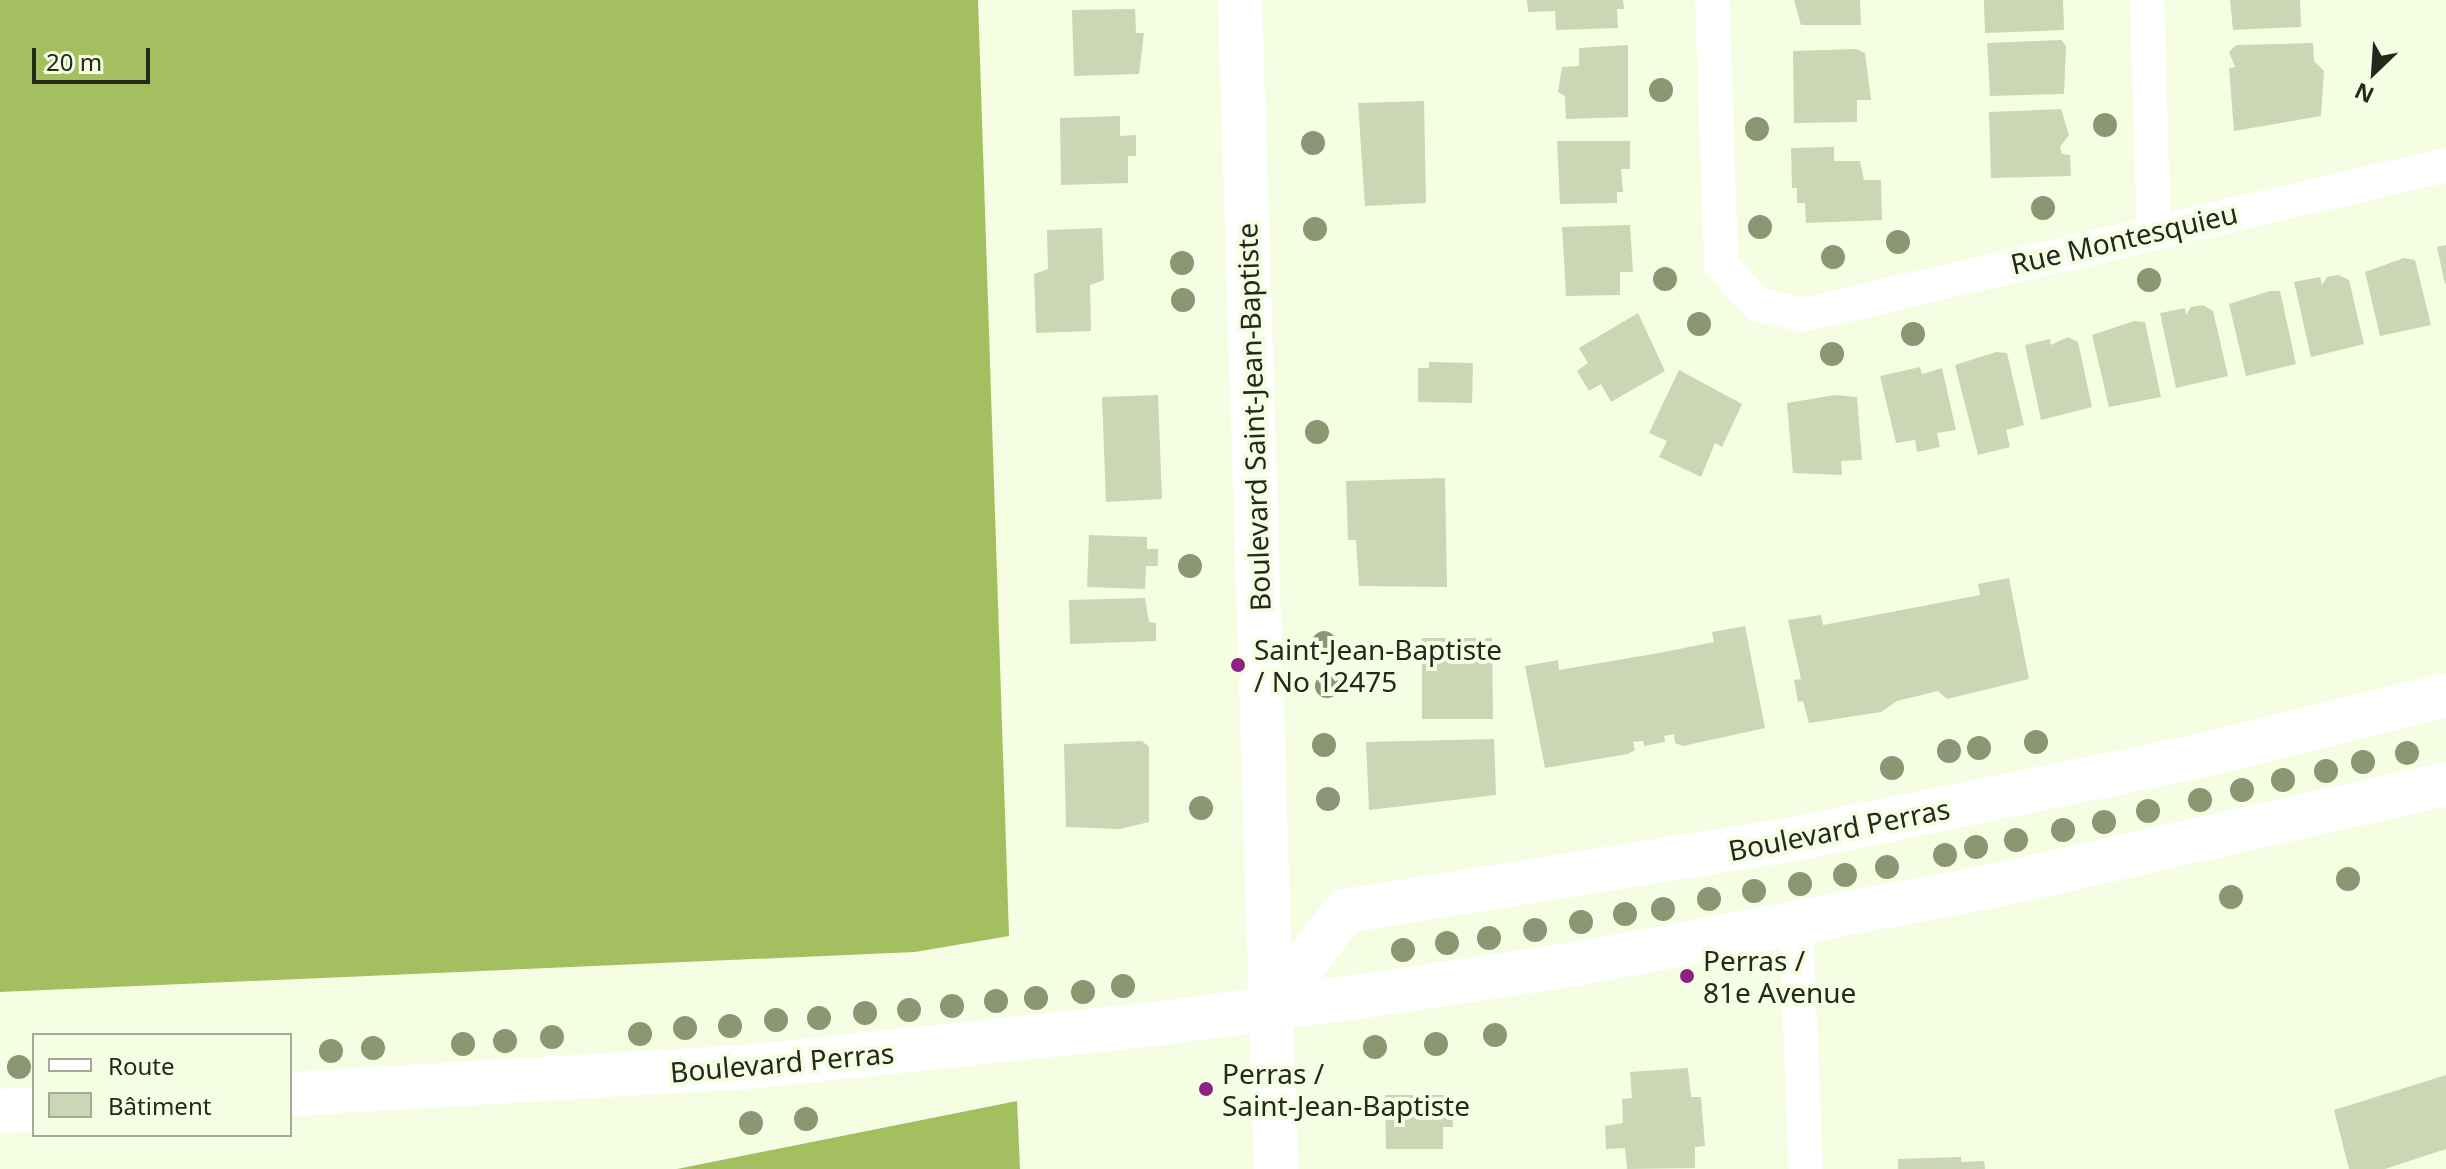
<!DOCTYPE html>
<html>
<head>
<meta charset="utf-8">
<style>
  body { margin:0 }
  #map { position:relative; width:2446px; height:1169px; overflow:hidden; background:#f5fee3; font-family:"Noto Sans",sans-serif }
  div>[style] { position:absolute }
  .forest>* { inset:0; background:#a4bf60 }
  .building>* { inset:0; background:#cbd6b5 }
  .street>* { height:34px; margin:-17px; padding:0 17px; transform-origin:17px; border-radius:17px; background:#fff }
  .secondary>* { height:44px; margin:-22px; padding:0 22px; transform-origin:22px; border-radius:22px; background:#fff }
  .trees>* { width:24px; height:24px; margin:-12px; border-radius:50%; background:#8b9673 }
  .dots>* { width:22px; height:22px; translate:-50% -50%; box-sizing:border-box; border:4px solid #f5fee3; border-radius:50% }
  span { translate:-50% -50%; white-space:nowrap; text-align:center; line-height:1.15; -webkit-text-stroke:8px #f5fee3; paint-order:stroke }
  .street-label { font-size:28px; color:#25291d }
  .poi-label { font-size:28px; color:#25291d }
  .left { translate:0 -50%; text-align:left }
  .legend { position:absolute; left:32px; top:1033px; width:260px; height:104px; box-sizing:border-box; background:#f5fee3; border:2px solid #a2a994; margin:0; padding:10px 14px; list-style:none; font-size:24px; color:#25291d }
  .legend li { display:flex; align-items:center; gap:16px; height:40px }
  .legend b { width:40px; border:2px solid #a2a994 }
  .north { position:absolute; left:2334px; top:32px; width:80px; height:80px; -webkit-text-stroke:6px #f5fee3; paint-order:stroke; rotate:205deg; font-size:22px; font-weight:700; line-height:32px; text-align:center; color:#25291d }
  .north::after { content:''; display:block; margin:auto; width:28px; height:36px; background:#25291d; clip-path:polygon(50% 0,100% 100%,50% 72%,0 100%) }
  .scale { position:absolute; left:32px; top:48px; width:118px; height:36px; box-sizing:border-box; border:4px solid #25291d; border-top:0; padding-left:10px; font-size:24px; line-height:28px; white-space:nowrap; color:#25291d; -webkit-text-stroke:6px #f5fee3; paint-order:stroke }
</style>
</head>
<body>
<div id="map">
  <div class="forest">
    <i style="clip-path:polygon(0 0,978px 0,1009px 936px,915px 952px,0 992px)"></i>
    <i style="clip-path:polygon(1017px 1101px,1020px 1169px,677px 1169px)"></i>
  </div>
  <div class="building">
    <i style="clip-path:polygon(1527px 0,1623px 0,1624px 9px,1617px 9px,1618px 28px,1556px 30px,1555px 11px,1528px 12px)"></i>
    <i style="clip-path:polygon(1794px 0,1860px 0,1861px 25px,1801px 25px)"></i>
    <i style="clip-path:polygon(1984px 0,2063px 0,2064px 30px,1985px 33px)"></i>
    <i style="clip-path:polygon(2230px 0,2300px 0,2301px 27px,2233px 30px)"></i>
    <i style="clip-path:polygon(1135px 9px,1136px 33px,1144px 33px,1139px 74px,1074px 76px,1072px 10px)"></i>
    <i style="clip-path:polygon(2061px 40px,2066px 46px,2064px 94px,1990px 96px,1987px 43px)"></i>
    <i style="clip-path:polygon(2313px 43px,2314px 61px,2324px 71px,2321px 116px,2234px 131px,2229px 68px,2235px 67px,2229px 52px,2236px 45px)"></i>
    <i style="clip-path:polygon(1628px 45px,1628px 117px,1566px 119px,1565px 96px,1558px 92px,1562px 67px,1579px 66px,1579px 48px)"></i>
    <i style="clip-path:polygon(1856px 49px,1865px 53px,1871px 100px,1857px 100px,1857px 122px,1794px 123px,1793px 51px)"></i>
    <i style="clip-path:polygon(1424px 101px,1426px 203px,1365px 206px,1358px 103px)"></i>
    <i style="clip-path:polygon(2061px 109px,2069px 135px,2060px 147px,2062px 154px,2070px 155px,2071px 176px,1991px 178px,1989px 112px)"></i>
    <i style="clip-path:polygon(1120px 116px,1120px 136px,1136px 135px,1136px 156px,1128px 156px,1128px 183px,1061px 185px,1060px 118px)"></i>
    <i style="clip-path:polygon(1557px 141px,1630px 141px,1630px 169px,1621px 169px,1623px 192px,1617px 192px,1617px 203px,1560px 204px)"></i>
    <i style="clip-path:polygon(1834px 147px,1834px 161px,1860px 161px,1864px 180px,1881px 180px,1882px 220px,1806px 223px,1805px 203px,1797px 203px,1797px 188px,1792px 188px,1791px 148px)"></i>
    <i style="clip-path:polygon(1630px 225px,1633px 272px,1620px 272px,1620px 295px,1566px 296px,1562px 227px)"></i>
    <i style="clip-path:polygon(1102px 228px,1104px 280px,1090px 285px,1091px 331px,1036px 333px,1034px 274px,1048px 269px,1047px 230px)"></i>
    <i style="clip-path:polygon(2446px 245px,2446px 283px,2445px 284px,2437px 247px)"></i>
    <i style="clip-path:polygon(2404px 258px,2415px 260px,2431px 325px,2380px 336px,2365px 272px)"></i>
    <i style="clip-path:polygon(2338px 275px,2349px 280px,2364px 344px,2311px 357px,2294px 282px,2320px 277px,2322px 285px,2327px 277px)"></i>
    <i style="clip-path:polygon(2270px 291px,2280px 291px,2296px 364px,2246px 376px,2229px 304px)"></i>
    <i style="clip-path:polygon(2203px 305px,2213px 311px,2228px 376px,2176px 388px,2160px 313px,2185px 308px,2186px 315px,2191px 307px)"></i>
    <i style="clip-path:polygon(1638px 313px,1665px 371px,1611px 402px,1601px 384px,1589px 391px,1577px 371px,1588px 363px,1579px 348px)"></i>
    <i style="clip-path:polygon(2134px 321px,2145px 322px,2161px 397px,2109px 407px,2092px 335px)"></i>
    <i style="clip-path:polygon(2068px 337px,2078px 342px,2092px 407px,2041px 420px,2025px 345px,2050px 339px,2051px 345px)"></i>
    <i style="clip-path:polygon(1996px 352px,2007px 353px,2024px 425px,2006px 430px,2010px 447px,1978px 455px,1955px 365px)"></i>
    <i style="clip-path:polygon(1429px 362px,1473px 363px,1472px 403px,1418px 402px,1418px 368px,1429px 368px)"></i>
    <i style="clip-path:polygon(1920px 367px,1922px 374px,1942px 368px,1956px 430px,1937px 433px,1940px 447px,1917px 452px,1915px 440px,1896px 443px,1880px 376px)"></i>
    <i style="clip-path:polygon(1679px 370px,1742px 404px,1722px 447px,1715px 443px,1701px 477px,1659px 457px,1667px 441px,1649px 433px)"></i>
    <i style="clip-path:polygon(1158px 395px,1162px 499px,1106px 502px,1102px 397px)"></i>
    <i style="clip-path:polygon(1835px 395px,1857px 397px,1862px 460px,1841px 461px,1842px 475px,1793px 473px,1787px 403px)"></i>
    <i style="clip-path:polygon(1445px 478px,1447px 587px,1359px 586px,1356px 540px,1348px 540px,1346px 481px)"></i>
    <i style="clip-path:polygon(1089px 535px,1147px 537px,1147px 549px,1158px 549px,1158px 566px,1146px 566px,1145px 589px,1087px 587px)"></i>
    <i style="clip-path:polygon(2009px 578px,2029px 679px,1947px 699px,1938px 691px,1897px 701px,1881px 712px,1809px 723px,1803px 701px,1798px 702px,1794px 680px,1801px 679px,1788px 620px,1821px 615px,1823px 625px,1923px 606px,1980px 595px,1978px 584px)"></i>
    <i style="clip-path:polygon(1145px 598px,1149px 622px,1156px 623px,1156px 641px,1070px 644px,1069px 600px)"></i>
    <i style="clip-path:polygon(1745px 626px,1765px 728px,1683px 746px,1675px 743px,1674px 734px,1664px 736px,1665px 742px,1644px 746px,1643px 741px,1633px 742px,1635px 750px,1628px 754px,1545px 768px,1525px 666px,1558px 660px,1559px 670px,1659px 653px,1714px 642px,1712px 632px)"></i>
    <i style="clip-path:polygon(1422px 638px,1492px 638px,1493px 719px,1422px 719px)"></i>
    <i style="clip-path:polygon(1494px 739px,1496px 795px,1369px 810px,1366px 742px)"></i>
    <i style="clip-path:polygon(1142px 741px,1149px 747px,1149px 822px,1120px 829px,1066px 827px,1064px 744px)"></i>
    <i style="clip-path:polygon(1688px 1068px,1691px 1097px,1701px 1097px,1705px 1146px,1695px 1147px,1695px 1168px,1627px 1169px,1625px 1148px,1606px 1149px,1605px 1126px,1623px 1123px,1622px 1099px,1632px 1098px,1630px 1072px)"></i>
    <i style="clip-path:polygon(2446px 1075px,2446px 1149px,2385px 1169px,2349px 1169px,2334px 1110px)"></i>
    <i style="clip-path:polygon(1385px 1095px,1452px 1095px,1453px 1127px,1443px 1127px,1443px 1149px,1386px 1149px)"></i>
    <i style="clip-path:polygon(1961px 1157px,1961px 1162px,1984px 1161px,1985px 1169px,1898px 1169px,1898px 1159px)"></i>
  </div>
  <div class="street">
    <i style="left:1712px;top:0;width:264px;rotate:88deg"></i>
    <i style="left:1721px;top:264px;width:54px;rotate:48deg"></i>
    <i style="left:1757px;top:304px;width:47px;rotate:13.4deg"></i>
    <i style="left:1803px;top:315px;width:660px;rotate:-13.13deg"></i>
    <i style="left:2147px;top:0;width:230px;rotate:88.3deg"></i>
    <i style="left:1796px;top:924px;width:245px;rotate:87.7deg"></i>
  </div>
  <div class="secondary">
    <i style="left:1240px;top:0;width:1170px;rotate:88.24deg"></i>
    <i style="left:1272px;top:1007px;width:121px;rotate:-52.8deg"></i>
    <i style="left:1345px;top:911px;width:444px;rotate:-9.1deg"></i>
    <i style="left:1783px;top:841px;width:411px;rotate:-11.5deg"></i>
    <i style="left:2186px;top:759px;width:268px;rotate:-13.8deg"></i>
    <i style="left:290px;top:1094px;width:457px;rotate:-3.4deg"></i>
    <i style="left:746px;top:1067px;width:419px;rotate:-6deg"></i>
    <i style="left:1163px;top:1023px;width:203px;rotate:-7.7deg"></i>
    <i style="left:1364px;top:996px;width:219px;rotate:-8.6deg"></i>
    <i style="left:1581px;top:963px;width:428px;rotate:-10.6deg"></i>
    <i style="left:2002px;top:884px;width:455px;rotate:-12.7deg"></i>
    <i style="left:0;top:1111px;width:34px;rotate:-3deg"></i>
  </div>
  <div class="trees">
    <i style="left:1661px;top:90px"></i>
    <i style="left:2105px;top:125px"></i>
    <i style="left:1757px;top:129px"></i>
    <i style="left:1313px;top:143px"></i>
    <i style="left:2043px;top:208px"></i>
    <i style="left:1760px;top:227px"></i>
    <i style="left:1315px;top:229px"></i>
    <i style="left:1898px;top:242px"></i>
    <i style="left:1833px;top:257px"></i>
    <i style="left:1182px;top:263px"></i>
    <i style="left:1665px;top:279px"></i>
    <i style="left:2149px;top:280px"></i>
    <i style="left:1183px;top:300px"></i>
    <i style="left:1699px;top:324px"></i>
    <i style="left:1913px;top:334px"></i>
    <i style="left:1832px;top:354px"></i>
    <i style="left:1317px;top:432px"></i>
    <i style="left:1190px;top:566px"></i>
    <i style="left:1324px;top:643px"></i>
    <i style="left:1327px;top:686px"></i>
    <i style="left:2036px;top:742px"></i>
    <i style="left:1324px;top:745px"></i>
    <i style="left:1979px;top:748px"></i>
    <i style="left:1949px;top:751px"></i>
    <i style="left:2407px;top:753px"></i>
    <i style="left:2363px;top:762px"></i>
    <i style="left:1892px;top:768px"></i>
    <i style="left:2326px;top:771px"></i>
    <i style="left:2283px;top:780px"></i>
    <i style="left:2242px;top:790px"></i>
    <i style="left:1328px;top:799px"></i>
    <i style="left:2200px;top:800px"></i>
    <i style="left:1201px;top:808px"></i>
    <i style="left:2148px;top:811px"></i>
    <i style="left:2104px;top:822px"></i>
    <i style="left:2063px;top:830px"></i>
    <i style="left:2016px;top:840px"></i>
    <i style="left:1976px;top:847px"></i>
    <i style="left:1945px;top:855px"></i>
    <i style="left:1887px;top:867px"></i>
    <i style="left:1845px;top:875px"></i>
    <i style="left:2348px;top:879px"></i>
    <i style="left:1800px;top:884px"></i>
    <i style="left:1754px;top:891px"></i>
    <i style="left:2231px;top:897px"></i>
    <i style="left:1709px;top:899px"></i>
    <i style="left:1663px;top:909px"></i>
    <i style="left:1625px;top:914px"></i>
    <i style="left:1581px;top:922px"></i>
    <i style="left:1535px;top:930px"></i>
    <i style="left:1489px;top:938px"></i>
    <i style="left:1447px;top:943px"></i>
    <i style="left:1403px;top:950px"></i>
    <i style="left:1123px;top:986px"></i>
    <i style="left:1083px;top:992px"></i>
    <i style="left:1036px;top:998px"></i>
    <i style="left:996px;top:1001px"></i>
    <i style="left:952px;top:1006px"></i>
    <i style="left:909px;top:1010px"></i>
    <i style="left:865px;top:1013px"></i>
    <i style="left:819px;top:1018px"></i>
    <i style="left:776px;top:1020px"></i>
    <i style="left:730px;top:1026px"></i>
    <i style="left:685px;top:1028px"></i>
    <i style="left:640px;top:1034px"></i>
    <i style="left:1495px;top:1035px"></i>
    <i style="left:552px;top:1037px"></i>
    <i style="left:505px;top:1041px"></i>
    <i style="left:463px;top:1044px"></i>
    <i style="left:1436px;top:1044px"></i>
    <i style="left:1375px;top:1047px"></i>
    <i style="left:373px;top:1048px"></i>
    <i style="left:331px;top:1051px"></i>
    <i style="left:19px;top:1067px"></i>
    <i style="left:806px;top:1119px"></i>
    <i style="left:751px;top:1123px"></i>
  </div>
  <div class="dots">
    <i style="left:1238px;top:665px;background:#8f2184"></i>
    <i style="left:1687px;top:976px;background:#8f2184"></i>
    <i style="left:1206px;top:1089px;background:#8f2184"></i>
  </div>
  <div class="street-label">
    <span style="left:2124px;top:238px;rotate:-13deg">Rue Montesquieu</span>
    <span style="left:1253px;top:417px;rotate:-92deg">Boulevard Saint-Jean-Baptiste</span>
    <span style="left:1839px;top:829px;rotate:-11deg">Boulevard Perras</span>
    <span style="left:782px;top:1062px;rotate:-5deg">Boulevard Perras</span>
  </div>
  <div class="poi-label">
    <span class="left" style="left:1254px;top:665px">Saint-Jean-Baptiste<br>/ No 12475</span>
    <span class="left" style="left:1703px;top:976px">Perras /<br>81e Avenue</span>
    <span class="left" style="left:1222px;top:1089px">Perras /<br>Saint-Jean-Baptiste</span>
  </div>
  <ul class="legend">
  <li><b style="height:10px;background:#fff"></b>Route</li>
  <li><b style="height:22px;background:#cbd6b5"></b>Bâtiment</li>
  </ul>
  <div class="north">N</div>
  <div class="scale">20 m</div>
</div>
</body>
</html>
